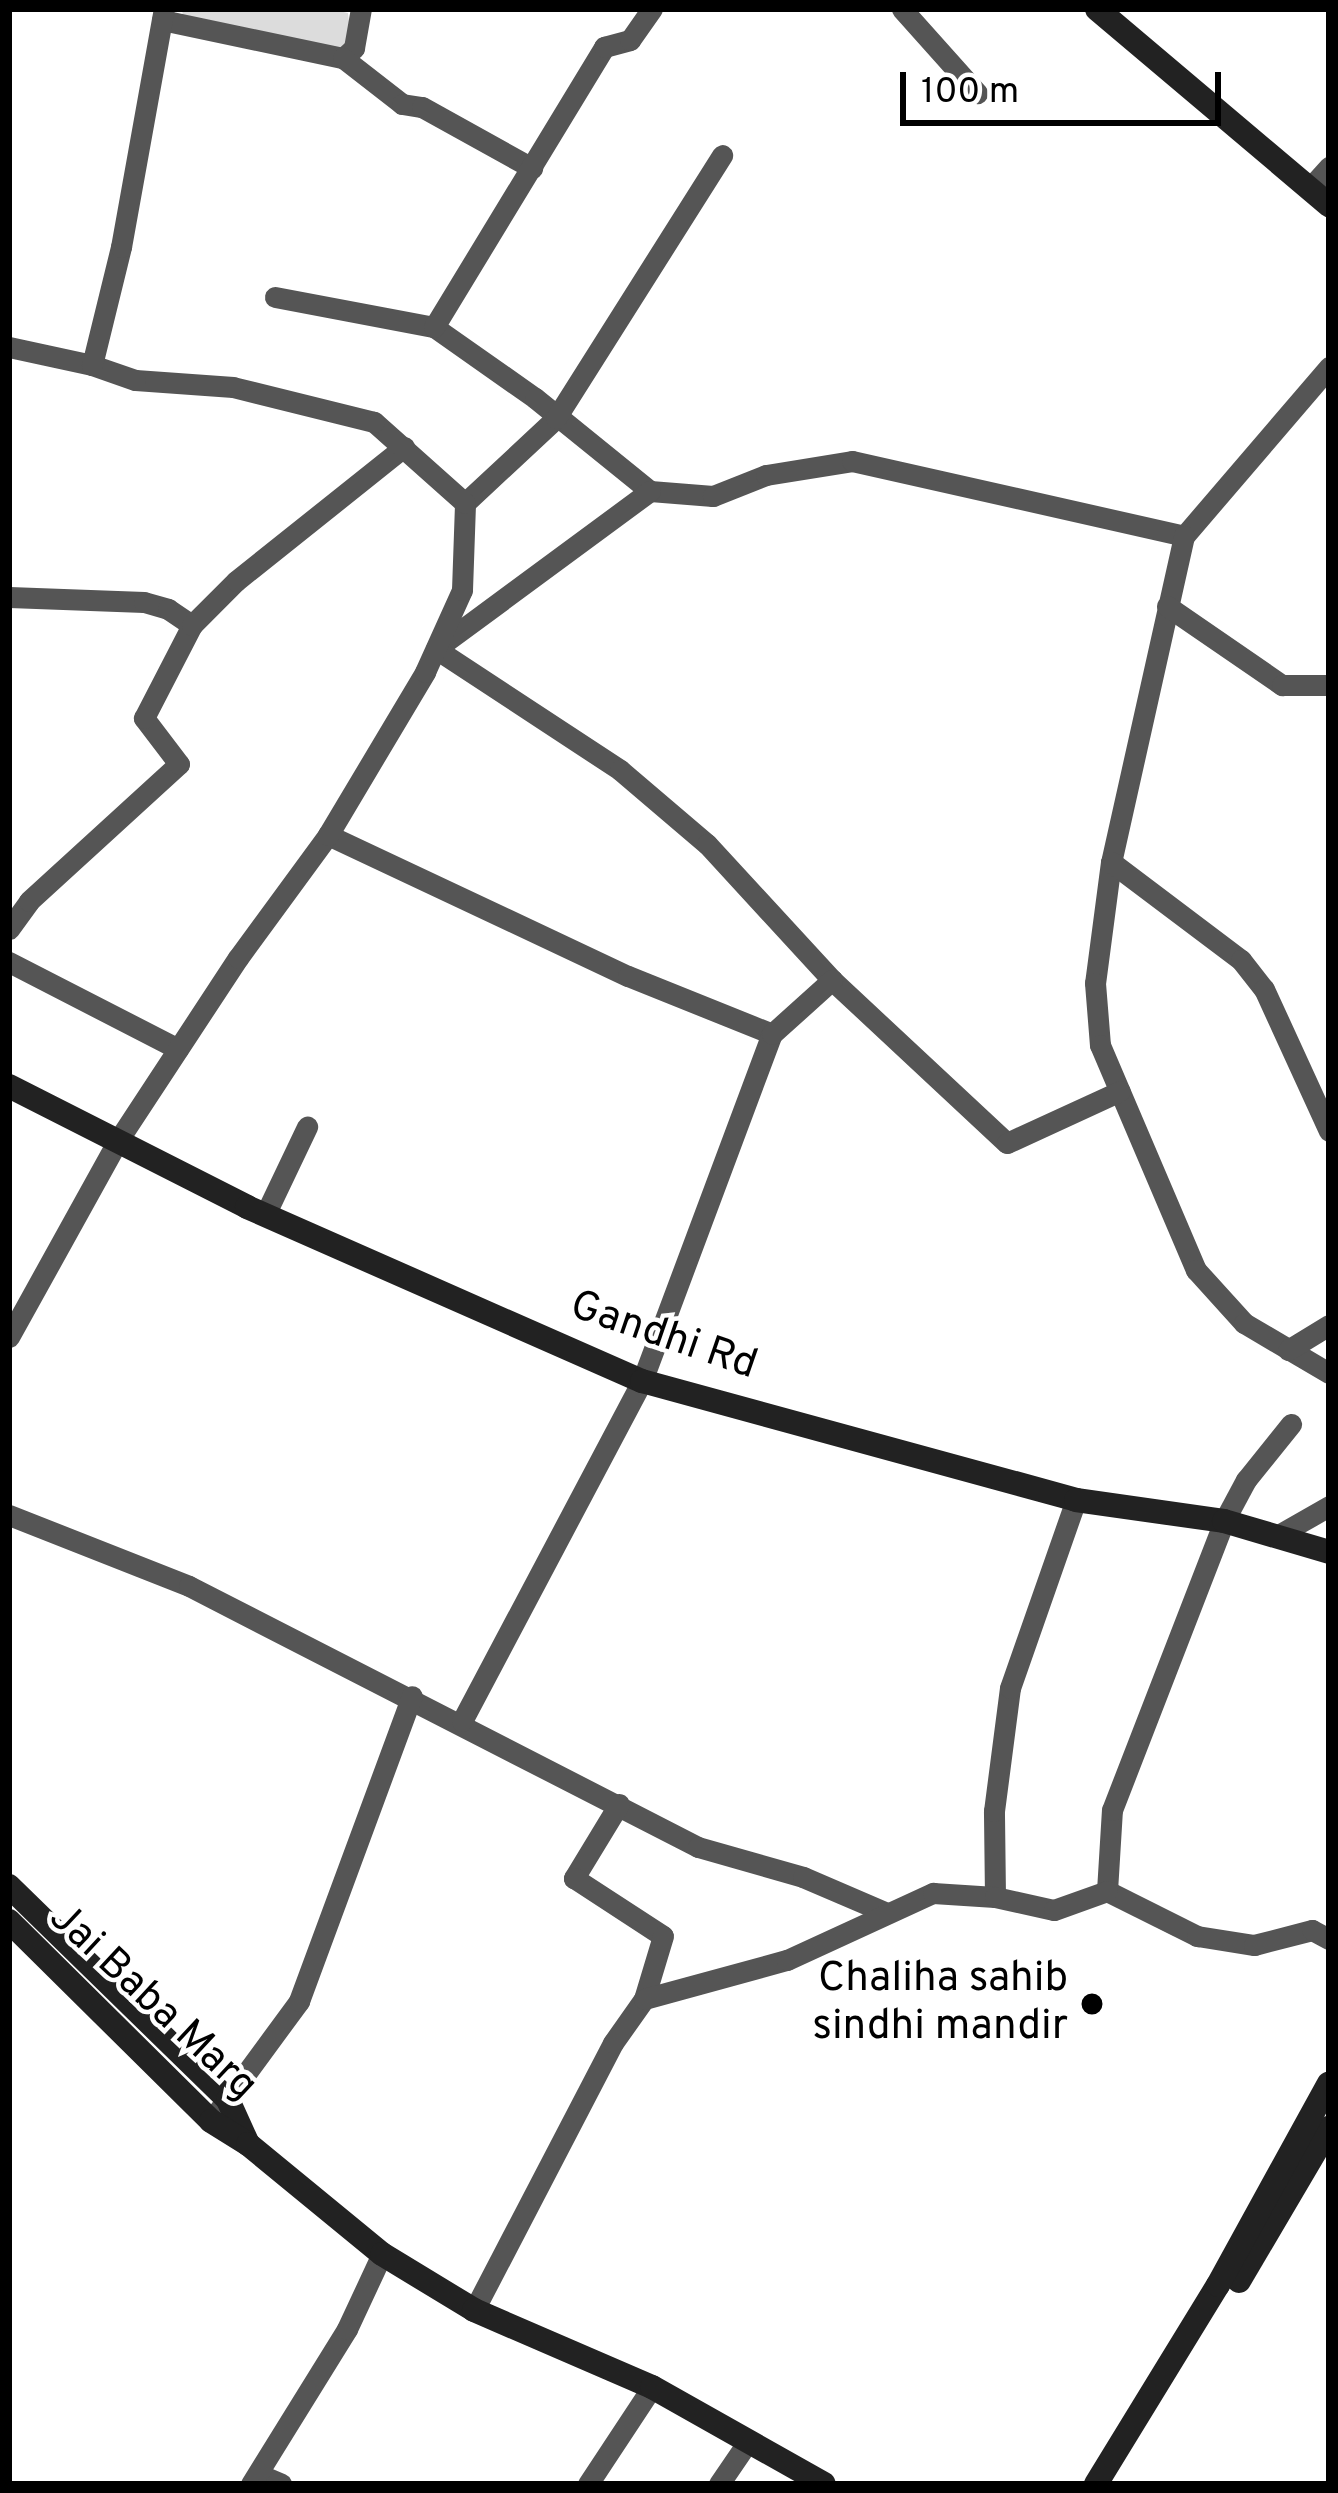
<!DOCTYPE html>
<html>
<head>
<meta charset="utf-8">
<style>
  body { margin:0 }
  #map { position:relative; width:1338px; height:2493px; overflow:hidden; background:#fff; font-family:Overpass,sans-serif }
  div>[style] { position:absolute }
  .green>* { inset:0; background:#dcdcdc }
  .street>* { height:21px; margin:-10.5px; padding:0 10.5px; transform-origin:10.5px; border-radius:10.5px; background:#555 }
  .secondary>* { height:24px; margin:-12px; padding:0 12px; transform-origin:12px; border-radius:12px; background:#222 }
  .dots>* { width:33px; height:33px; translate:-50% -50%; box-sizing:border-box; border:6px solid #fff; border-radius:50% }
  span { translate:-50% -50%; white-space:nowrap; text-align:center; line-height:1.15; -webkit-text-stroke:9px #fff; paint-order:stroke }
  .street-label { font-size:42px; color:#000 }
  .poi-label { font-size:42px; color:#000 }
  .right { translate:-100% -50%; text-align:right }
  .frame { position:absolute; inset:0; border:12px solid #000; pointer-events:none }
  .scale { position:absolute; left:900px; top:72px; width:321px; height:54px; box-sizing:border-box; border:6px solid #000; border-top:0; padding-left:15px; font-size:36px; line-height:42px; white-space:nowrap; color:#000; -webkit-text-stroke:9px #fff; paint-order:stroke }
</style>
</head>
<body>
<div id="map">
  <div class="green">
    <i style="clip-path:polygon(183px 9px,331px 9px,348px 13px,351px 38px,335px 56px,182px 16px)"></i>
  </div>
  <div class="street">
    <i style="left:902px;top:9px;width:113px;rotate:48.2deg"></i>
    <i style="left:162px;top:20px;width:185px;rotate:11.9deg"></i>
    <i style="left:343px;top:58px;width:15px;rotate:-42deg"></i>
    <i style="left:354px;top:48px;width:40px;rotate:-80deg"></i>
    <i style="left:343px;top:58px;width:75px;rotate:37.9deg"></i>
    <i style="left:402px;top:104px;width:20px;rotate:9deg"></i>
    <i style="left:422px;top:107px;width:126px;rotate:29deg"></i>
    <i style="left:1309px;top:189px;width:30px;rotate:-48deg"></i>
    <i style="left:275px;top:297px;width:162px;rotate:10.7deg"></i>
    <i style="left:434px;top:327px;width:123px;rotate:35.1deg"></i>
    <i style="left:535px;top:398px;width:148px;rotate:39deg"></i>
    <i style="left:650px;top:491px;width:63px;rotate:4.5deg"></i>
    <i style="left:713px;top:496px;width:57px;rotate:-21.6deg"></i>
    <i style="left:766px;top:475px;width:87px;rotate:-9.2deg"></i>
    <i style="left:852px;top:461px;width:340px;rotate:12.7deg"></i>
    <i style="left:434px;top:327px;width:328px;rotate:-58.7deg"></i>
    <i style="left:604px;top:47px;width:27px;rotate:-15deg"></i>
    <i style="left:630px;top:40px;width:38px;rotate:-55deg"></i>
    <i style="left:9px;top:347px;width:85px;rotate:12.2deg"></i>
    <i style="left:1329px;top:367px;width:223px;rotate:130.6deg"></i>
    <i style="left:1184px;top:536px;width:334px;rotate:102.6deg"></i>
    <i style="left:1111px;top:862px;width:122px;rotate:97.5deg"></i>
    <i style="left:1095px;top:983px;width:62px;rotate:85.4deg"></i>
    <i style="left:1100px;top:1045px;width:245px;rotate:66.9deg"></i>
    <i style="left:1196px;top:1270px;width:72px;rotate:47.8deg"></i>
    <i style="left:1244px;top:1323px;width:99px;rotate:30.5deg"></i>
    <i style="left:650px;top:491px;width:266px;rotate:143.6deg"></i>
    <i style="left:436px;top:649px;width:220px;rotate:33.3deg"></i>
    <i style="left:620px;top:770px;width:114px;rotate:40.4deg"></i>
    <i style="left:707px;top:844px;width:185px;rotate:47.4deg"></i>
    <i style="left:832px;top:980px;width:239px;rotate:43deg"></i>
    <i style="left:1007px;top:1143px;width:124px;rotate:-24.7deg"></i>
    <i style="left:465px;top:503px;width:125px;rotate:-43deg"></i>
    <i style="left:556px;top:418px;width:311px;rotate:-57.7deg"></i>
    <i style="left:9px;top:597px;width:135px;rotate:2.1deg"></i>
    <i style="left:144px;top:602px;width:25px;rotate:16deg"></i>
    <i style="left:168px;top:609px;width:29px;rotate:34deg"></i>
    <i style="left:1167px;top:606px;width:140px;rotate:34.5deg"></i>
    <i style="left:1282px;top:685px;width:47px"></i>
    <i style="left:328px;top:835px;width:331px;rotate:25.2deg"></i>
    <i style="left:628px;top:976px;width:155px;rotate:21.9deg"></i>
    <i style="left:1111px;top:862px;width:163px;rotate:37deg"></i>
    <i style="left:1241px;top:960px;width:37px;rotate:52deg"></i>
    <i style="left:1264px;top:989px;width:156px;rotate:65.4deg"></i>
    <i style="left:9px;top:929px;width:34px;rotate:-54deg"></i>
    <i style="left:29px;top:901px;width:203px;rotate:-42.4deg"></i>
    <i style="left:179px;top:764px;width:58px;rotate:-127.3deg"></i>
    <i style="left:144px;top:718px;width:105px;rotate:-62.7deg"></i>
    <i style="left:192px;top:625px;width:62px;rotate:-45deg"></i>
    <i style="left:236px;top:581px;width:215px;rotate:-38.6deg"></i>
    <i style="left:9px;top:962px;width:190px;rotate:27.2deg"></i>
    <i style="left:265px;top:1215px;width:98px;rotate:-64.5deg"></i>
    <i style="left:9px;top:1337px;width:223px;rotate:-61deg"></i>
    <i style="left:117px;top:1142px;width:220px;rotate:-56.7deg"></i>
    <i style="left:238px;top:958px;width:152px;rotate:-53.8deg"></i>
    <i style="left:328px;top:835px;width:190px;rotate:-59.2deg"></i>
    <i style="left:425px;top:672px;width:90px;rotate:-65.7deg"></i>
    <i style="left:462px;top:590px;width:87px;rotate:-88deg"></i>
    <i style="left:465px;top:503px;width:122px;rotate:-138.3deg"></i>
    <i style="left:374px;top:422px;width:145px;rotate:-166.1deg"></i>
    <i style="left:233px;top:387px;width:98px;rotate:-175.9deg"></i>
    <i style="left:135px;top:380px;width:46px;rotate:-160.8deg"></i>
    <i style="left:92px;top:365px;width:122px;rotate:-76.2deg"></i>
    <i style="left:121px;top:247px;width:242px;rotate:-79.8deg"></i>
    <i style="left:1288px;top:1350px;width:48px;rotate:-31.4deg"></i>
    <i style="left:9px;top:1515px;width:193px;rotate:21.5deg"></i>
    <i style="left:189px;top:1586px;width:572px;rotate:27.15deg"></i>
    <i style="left:698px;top:1847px;width:109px;rotate:15.9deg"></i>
    <i style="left:803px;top:1877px;width:91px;rotate:23.2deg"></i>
    <i style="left:1280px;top:1534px;width:56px;rotate:-29.7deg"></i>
    <i style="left:462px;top:1721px;width:385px;rotate:-62.1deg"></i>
    <i style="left:642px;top:1381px;width:371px;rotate:-69.5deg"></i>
    <i style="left:772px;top:1034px;width:81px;rotate:-42deg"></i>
    <i style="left:619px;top:1804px;width:87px;rotate:121.3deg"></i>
    <i style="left:574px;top:1878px;width:106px;rotate:33.1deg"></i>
    <i style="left:663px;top:1936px;width:66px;rotate:106.8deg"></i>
    <i style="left:1107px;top:1891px;width:81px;rotate:-86.5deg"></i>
    <i style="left:1112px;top:1810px;width:310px;rotate:-68.8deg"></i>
    <i style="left:1224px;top:1521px;width:47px;rotate:-61.8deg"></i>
    <i style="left:1246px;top:1480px;width:72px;rotate:-51.2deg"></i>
    <i style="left:1107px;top:1891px;width:101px;rotate:26.6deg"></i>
    <i style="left:1197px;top:1936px;width:58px;rotate:9deg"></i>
    <i style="left:1254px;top:1945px;width:60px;rotate:-14.5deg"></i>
    <i style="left:1312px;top:1930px;width:19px;rotate:28deg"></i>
    <i style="left:995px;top:1897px;width:86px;rotate:-90.7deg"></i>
    <i style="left:994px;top:1811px;width:124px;rotate:-82.6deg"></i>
    <i style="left:1010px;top:1688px;width:199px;rotate:-70.7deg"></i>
    <i style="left:211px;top:2121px;width:149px;rotate:-53.7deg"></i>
    <i style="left:299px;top:2001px;width:325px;rotate:-69.7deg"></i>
    <i style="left:474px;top:2310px;width:301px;rotate:-62.5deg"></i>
    <i style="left:613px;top:2043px;width:54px;rotate:-54.8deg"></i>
    <i style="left:644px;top:1999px;width:148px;rotate:-15.3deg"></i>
    <i style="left:787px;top:1960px;width:161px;rotate:-24.7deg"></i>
    <i style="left:933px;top:1893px;width:62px;rotate:3.7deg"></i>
    <i style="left:995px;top:1897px;width:60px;rotate:12.4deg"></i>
    <i style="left:1054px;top:1910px;width:56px;rotate:-19.7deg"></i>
    <i style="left:258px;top:2474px;width:25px;rotate:23deg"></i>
    <i style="left:251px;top:2484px;width:182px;rotate:-58.2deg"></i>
    <i style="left:347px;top:2329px;width:83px;rotate:-65deg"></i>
    <i style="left:588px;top:2484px;width:116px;rotate:-56.6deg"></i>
    <i style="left:719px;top:2484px;width:53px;rotate:-55.7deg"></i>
  </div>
  <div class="secondary">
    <i style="left:1097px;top:9px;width:304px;rotate:40.2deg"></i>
    <i style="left:9px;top:1086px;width:267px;rotate:26.9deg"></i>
    <i style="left:247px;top:1207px;width:432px;rotate:23.8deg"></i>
    <i style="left:642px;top:1381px;width:450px;rotate:15.3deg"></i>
    <i style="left:1076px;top:1500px;width:149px;rotate:8.1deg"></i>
    <i style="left:1224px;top:1521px;width:109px;rotate:16.4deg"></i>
    <i style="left:9px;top:1886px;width:306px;rotate:44.3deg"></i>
    <i style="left:228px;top:2100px;width:48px;rotate:65.6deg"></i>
    <i style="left:9px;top:1921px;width:284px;rotate:44.7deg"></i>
    <i style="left:211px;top:2121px;width:44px;rotate:31.9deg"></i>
    <i style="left:248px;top:2144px;width:173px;rotate:39.4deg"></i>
    <i style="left:382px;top:2254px;width:108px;rotate:31.3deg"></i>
    <i style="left:474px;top:2310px;width:194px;rotate:23.4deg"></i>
    <i style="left:652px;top:2387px;width:197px;rotate:29.4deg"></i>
    <i style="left:1239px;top:2281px;width:178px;rotate:-59.5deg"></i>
    <i style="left:1096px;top:2484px;width:233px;rotate:-58.5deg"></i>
    <i style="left:1218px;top:2285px;width:230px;rotate:-61.2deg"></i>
  </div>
  <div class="dots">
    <i style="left:1092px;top:2004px;background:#000"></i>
  </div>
  <div class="street-label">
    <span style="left:663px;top:1337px;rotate:19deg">Gandhi Rd</span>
    <span style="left:152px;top:2003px;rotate:43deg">Jai Baba Marg</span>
  </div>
  <div class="poi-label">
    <span class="right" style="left:1068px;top:2004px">Chaliha sahib<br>sindhi mandir</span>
  </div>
  <div class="frame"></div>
  <div class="scale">100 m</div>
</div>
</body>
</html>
